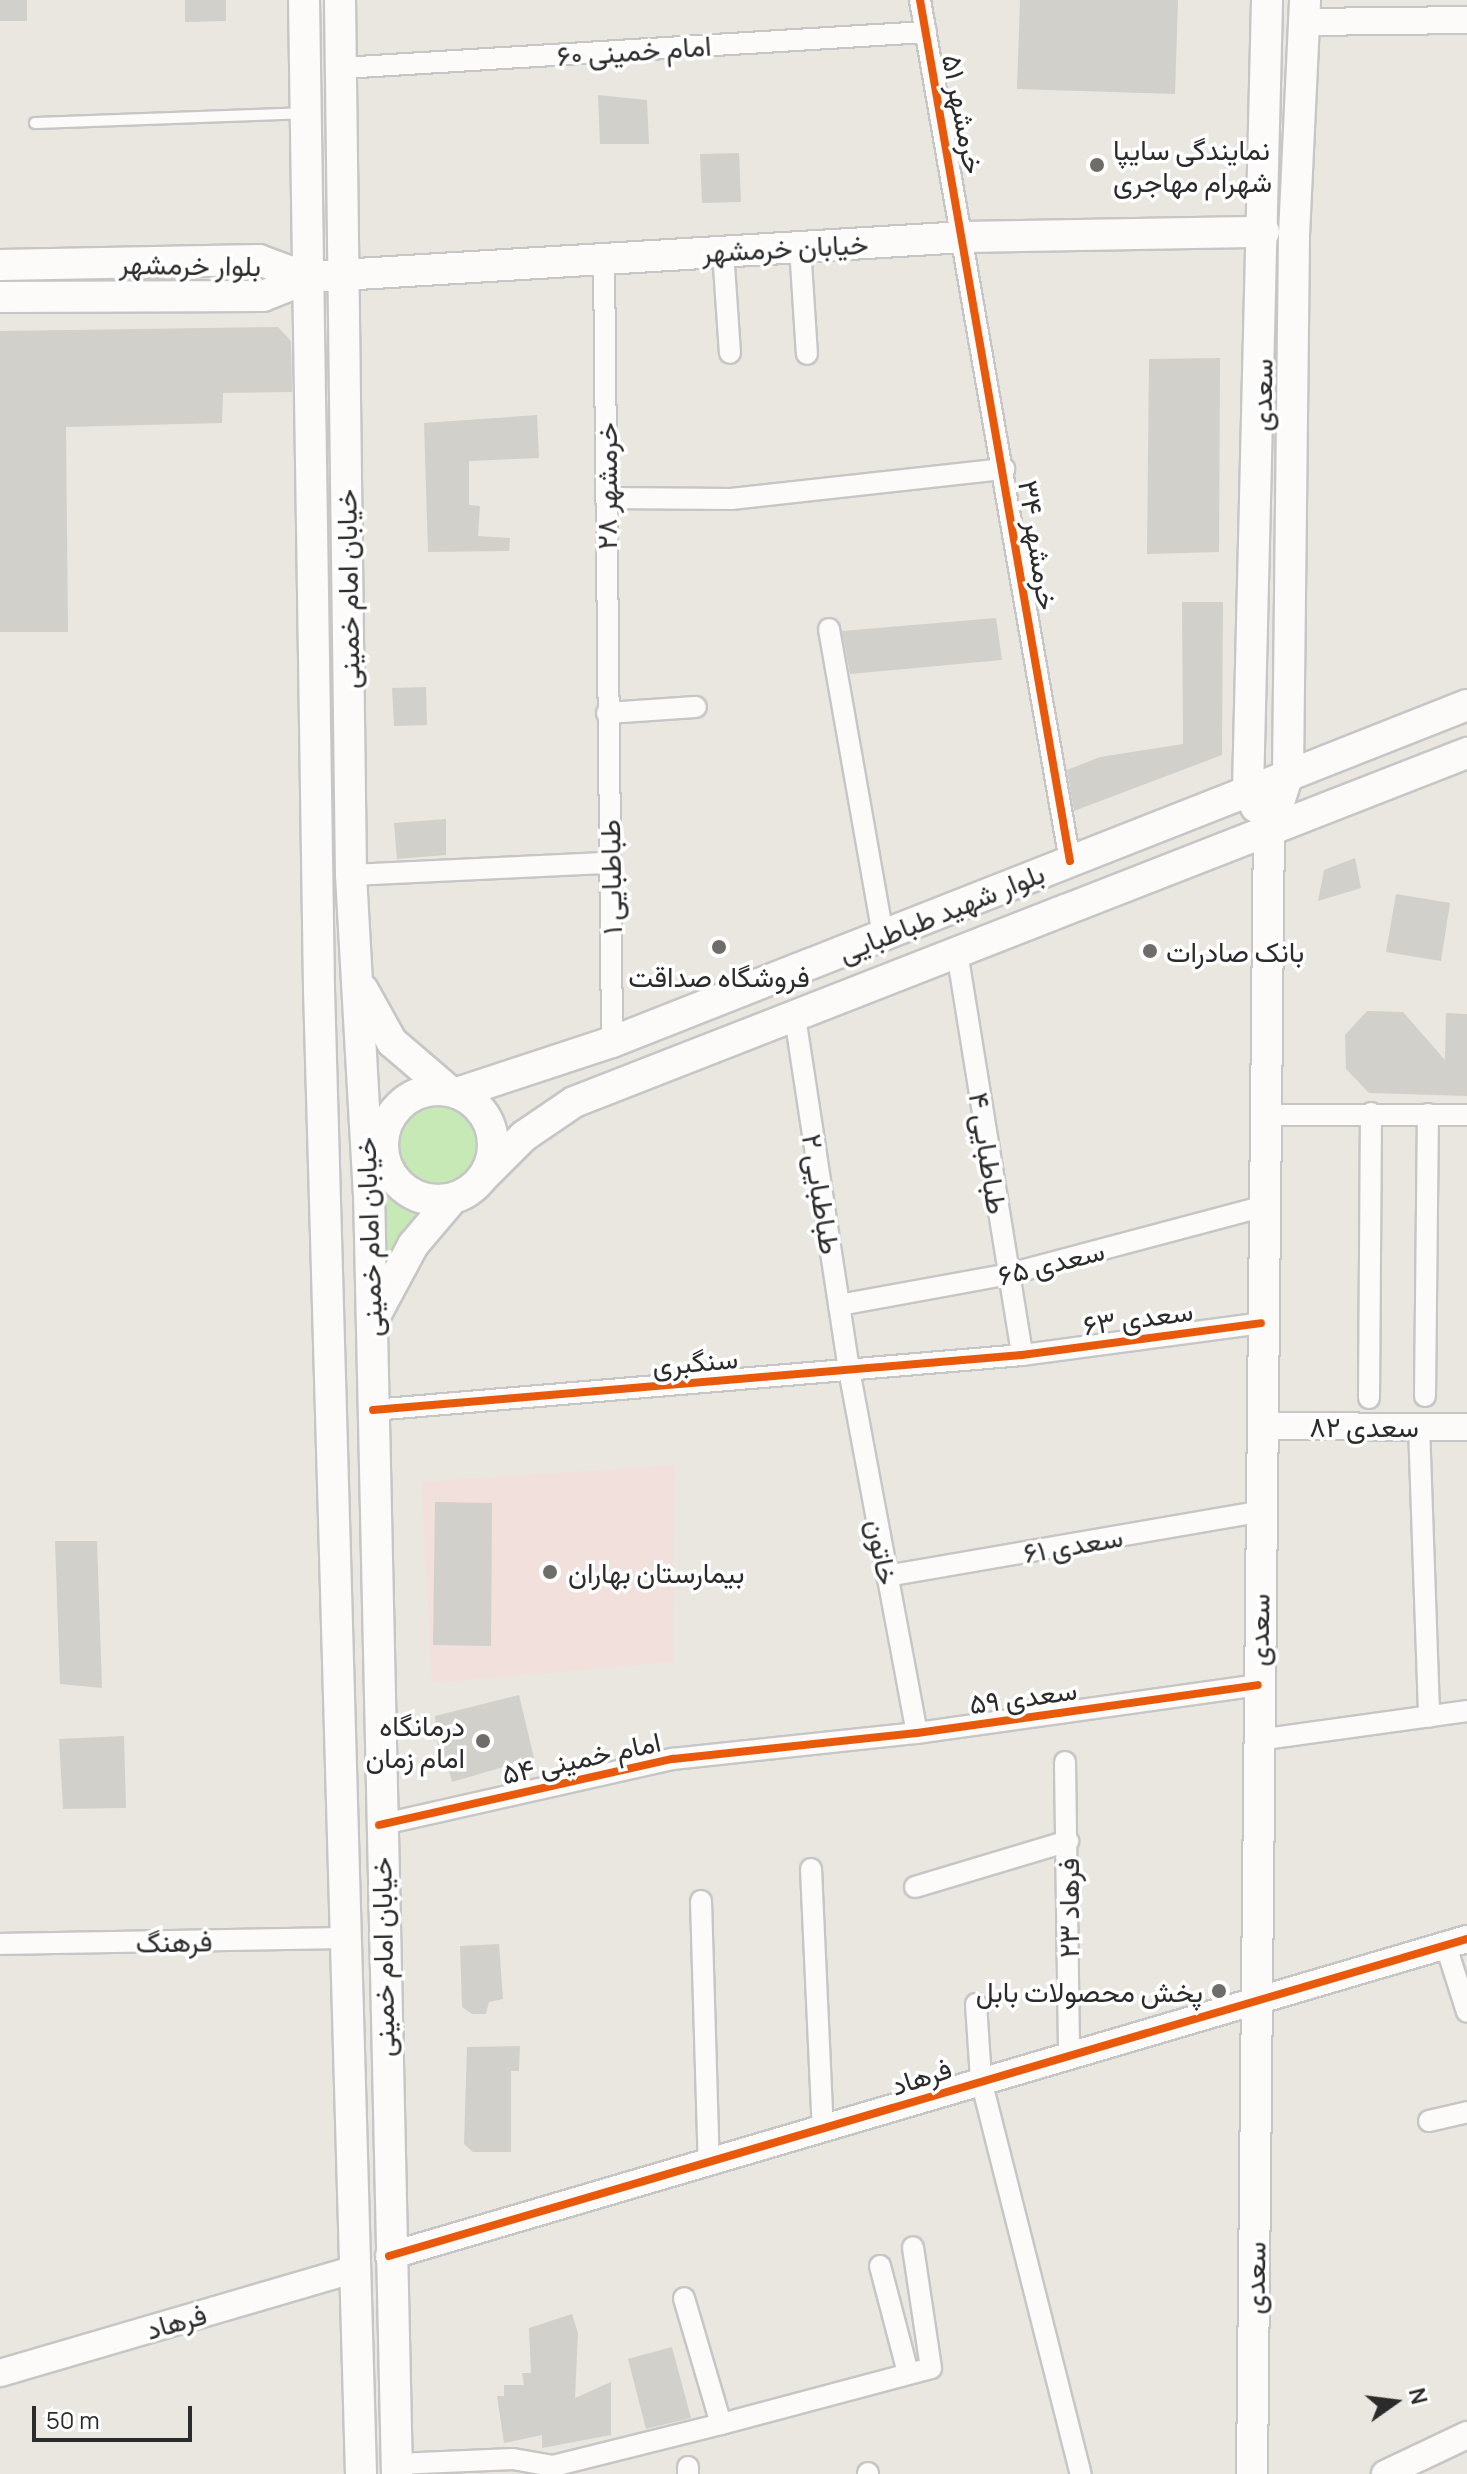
<!DOCTYPE html>
<html>
<head>
<meta charset="utf-8">
<style>
  body { margin:0 }
  #map { position:relative; width:1467px; height:2474px; overflow:hidden; background:#eae7e0; font-family:Manrope,Vazirmatn,sans-serif }
  div>[style] { position:absolute }
  .medical>* { inset:0; background:#f1e0dc }
  .green>* { inset:0; background:#c7e9b6 }
  .round { border-radius:50% }
  .building>* { inset:0; background:#d2d0cb }
  .roads { filter:drop-shadow(2px 0 #c7c6c6) drop-shadow(-2px 0 #c7c6c6) drop-shadow(0 2px #c7c6c6) drop-shadow(0 -2px #c7c6c6) }
  .service>* { height:10px; margin:-5px; padding:0 5px; transform-origin:5px; border-radius:5px; background:#fcfbfa }
  .minor>* { height:20px; margin:-10px; padding:0 10px; transform-origin:10px; border-radius:10px; background:#fcfbfa }
  .tertiary>* { height:26px; margin:-13px; padding:0 13px; transform-origin:13px; border-radius:13px; background:#fcfbfa }
  .secondary>* { height:30px; margin:-15px; padding:0 15px; transform-origin:15px; border-radius:15px; background:#fcfbfa }
  .secondary>.ring { margin:-15px; padding:0; box-sizing:content-box; background:none; border:30px solid #fcfbfa; border-radius:50% }
  .cycleway>* { height:8px; margin:-4px; padding:0 4px; transform-origin:4px; border-radius:4px; background:#e8590c }
  .dots>* { width:22px; height:22px; translate:-50% -50%; box-sizing:border-box; border:4px solid #fff; border-radius:50% }
  span { translate:-50% -50%; white-space:nowrap; text-align:center; line-height:1.15; -webkit-text-stroke:7px #fff; paint-order:stroke }
  .street-label { font-size:28px; color:#2b2b2b }
  .poi-label { font-size:28px; color:#2b2b2b }
  .left { translate:0 -50%; text-align:left }
  .right { translate:-100% -50%; text-align:right }
  .north { position:absolute; left:1355px; top:2362px; width:80px; height:80px; -webkit-text-stroke:6px #fff; paint-order:stroke; rotate:76deg; font-size:22px; font-weight:700; line-height:32px; text-align:center; color:#2b2b2b }
  .north::after { content:''; display:block; margin:auto; width:28px; height:36px; background:#2b2b2b; clip-path:polygon(50% 0,100% 100%,50% 72%,0 100%) }
  .scale { position:absolute; left:32px; top:2406px; width:160px; height:36px; box-sizing:border-box; border:4px solid #2b2b2b; border-top:0; padding-left:10px; font-size:24px; line-height:28px; white-space:nowrap; color:#2b2b2b; -webkit-text-stroke:6px #fff; paint-order:stroke }
</style>
</head>
<body>
<div id="map">
  <div class="medical">
    <i style="clip-path:polygon(675px 1465px,673px 1662px,432px 1683px,422px 1482px)"></i>
  </div>
  <div class="green">
    <i class="round" style="left:396px;top:1105px;width:82px;height:82px"></i>
    <i style="clip-path:polygon(384px 1191px,400px 1207px,428px 1216px,380px 1272px,375px 1237px)"></i>
  </div>
  <div class="building">
    <i style="clip-path:polygon(0 0,27px 0,27px 21px,0 21px)"></i>
    <i style="clip-path:polygon(185px 0,226px 0,226px 21px,185px 22px)"></i>
    <i style="clip-path:polygon(1020px 0,1178px 0,1175px 94px,1017px 89px)"></i>
    <i style="clip-path:polygon(598px 95px,647px 100px,649px 144px,600px 144px)"></i>
    <i style="clip-path:polygon(739px 153px,741px 202px,702px 203px,700px 154px)"></i>
    <i style="clip-path:polygon(278px 327px,291px 341px,292px 392px,223px 393px,222px 423px,66px 427px,68px 632px,0 632px,0 331px)"></i>
    <i style="clip-path:polygon(1220px 358px,1219px 552px,1147px 554px,1149px 359px)"></i>
    <i style="clip-path:polygon(537px 415px,539px 458px,469px 461px,469px 505px,480px 506px,478px 536px,510px 538px,509px 551px,428px 552px,424px 423px)"></i>
    <i style="clip-path:polygon(1182px 602px,1223px 602px,1222px 755px,1074px 811px,1067px 770px,1100px 757px,1183px 744px)"></i>
    <i style="clip-path:polygon(996px 618px,1002px 660px,850px 674px,842px 631px)"></i>
    <i style="clip-path:polygon(426px 687px,427px 725px,394px 726px,392px 688px)"></i>
    <i style="clip-path:polygon(446px 819px,446px 855px,397px 859px,394px 823px)"></i>
    <i style="clip-path:polygon(1355px 858px,1361px 888px,1318px 901px,1324px 870px)"></i>
    <i style="clip-path:polygon(1396px 894px,1450px 903px,1441px 961px,1386px 952px)"></i>
    <i style="clip-path:polygon(1367px 1011px,1403px 1012px,1445px 1060px,1446px 1013px,1467px 1014px,1467px 1096px,1369px 1093px,1346px 1069px,1345px 1035px)"></i>
    <i style="clip-path:polygon(435px 1502px,492px 1503px,491px 1646px,433px 1645px)"></i>
    <i style="clip-path:polygon(55px 1541px,97px 1541px,102px 1688px,60px 1684px)"></i>
    <i style="clip-path:polygon(519px 1695px,534px 1758px,452px 1782px,445px 1756px,439px 1758px,435px 1716px)"></i>
    <i style="clip-path:polygon(124px 1736px,126px 1808px,63px 1809px,59px 1739px)"></i>
    <i style="clip-path:polygon(499px 1944px,503px 1999px,489px 2002px,486px 2014px,472px 2014px,462px 2007px,460px 1946px)"></i>
    <i style="clip-path:polygon(520px 2046px,519px 2071px,511px 2071px,511px 2152px,473px 2152px,464px 2144px,467px 2047px)"></i>
    <i style="clip-path:polygon(572px 2314px,578px 2333px,575px 2398px,611px 2382px,611px 2435px,542px 2448px,542px 2435px,504px 2443px,497px 2396px,504px 2396px,504px 2385px,524px 2385px,522px 2373px,531px 2373px,529px 2328px)"></i>
    <i style="clip-path:polygon(672px 2347px,691px 2418px,646px 2429px,628px 2359px)"></i>
  </div>
  <div class="roads">
    <div class="service">
      <i style="left:35px;top:123px;width:269px;rotate:-2.1deg"></i>
    </div>
    <div class="minor">
      <i style="left:920px;top:0;width:874px;rotate:80.12deg"></i>
      <i style="left:342px;top:68px;width:585px;rotate:-3.53deg"></i>
      <i style="left:800px;top:247px;width:107px;rotate:86.3deg"></i>
      <i style="left:723px;top:251px;width:102px;rotate:86.1deg"></i>
      <i style="left:604px;top:259px;width:783px;rotate:89.41deg"></i>
      <i style="left:607px;top:498px;width:124px;rotate:0.5deg"></i>
      <i style="left:731px;top:499px;width:275px;rotate:-6.3deg"></i>
      <i style="left:829px;top:629px;width:311px;rotate:80deg"></i>
      <i style="left:607px;top:713px;width:89px;rotate:-3.9deg"></i>
      <i style="left:351px;top:875px;width:259px;rotate:-2.7deg"></i>
      <i style="left:957px;top:952px;width:408px;rotate:80.8deg"></i>
      <i style="left:795px;top:1017px;width:357px;rotate:81.3deg"></i>
      <i style="left:849px;top:1370px;width:369px;rotate:79.4deg"></i>
      <i style="left:1265px;top:1115px;width:202px"></i>
      <i style="left:839px;top:1305px;width:173px;rotate:-10.3deg"></i>
      <i style="left:1009px;top:1274px;width:261px;rotate:-14.9deg"></i>
      <i style="left:1425px;top:1396px;width:282px;rotate:-89.4deg"></i>
      <i style="left:1369px;top:1398px;width:285px;rotate:-89.6deg"></i>
      <i style="left:373px;top:1410px;width:651px;rotate:-4.84deg"></i>
      <i style="left:1022px;top:1355px;width:241px;rotate:-7.6deg"></i>
      <i style="left:1419px;top:1426px;width:291px;rotate:88deg"></i>
      <i style="left:887px;top:1576px;width:377px;rotate:-9.8deg"></i>
      <i style="left:1258px;top:1740px;width:211px;rotate:-7.9deg"></i>
      <i style="left:1065px;top:1762px;width:292px;rotate:89.2deg"></i>
      <i style="left:379px;top:1825px;width:301px;rotate:-12.7deg"></i>
      <i style="left:673px;top:1759px;width:245px;rotate:-6.1deg"></i>
      <i style="left:917px;top:1733px;width:344px;rotate:-8deg"></i>
      <i style="left:811px;top:1869px;width:260px;rotate:87.4deg"></i>
      <i style="left:915px;top:1887px;width:160px;rotate:-16.7deg"></i>
      <i style="left:701px;top:1901px;width:262px;rotate:88.3deg"></i>
      <i style="left:0;top:1944px;width:348px;rotate:-1deg"></i>
      <i style="left:1446px;top:1946px;width:69px;rotate:72.3deg"></i>
      <i style="left:976px;top:2004px;width:76px;rotate:86.2deg"></i>
      <i style="left:981px;top:2080px;width:406px;rotate:75.8deg"></i>
      <i style="left:1429px;top:2121px;width:39px;rotate:-13deg"></i>
      <i style="left:880px;top:2266px;width:111px;rotate:75.3deg"></i>
      <i style="left:721px;top:2424px;width:217px;rotate:-14.9deg"></i>
      <i style="left:931px;top:2368px;width:122px;rotate:-98.5deg"></i>
      <i style="left:397px;top:2464px;width:116px;rotate:-2.5deg"></i>
      <i style="left:513px;top:2459px;width:41px;rotate:9.9deg"></i>
      <i style="left:553px;top:2466px;width:173px;rotate:-14deg"></i>
      <i style="left:721px;top:2424px;width:131px;rotate:-106.4deg"></i>
      <i style="left:688px;top:2467px;width:7px;rotate:90deg"></i>
      <i style="left:868px;top:2473px;width:1px;rotate:90deg"></i>
    </div>
    <div class="tertiary">
      <i style="left:1305px;top:22px;width:162px;rotate:-0.7deg"></i>
      <i style="left:1261px;top:1426px;width:206px;rotate:0.3deg"></i>
      <i style="left:389px;top:2256px;width:1124px;rotate:-16.39deg"></i>
      <i style="left:0;top:2373px;width:368px;rotate:-16.3deg"></i>
      <i style="left:1385px;top:2474px;width:91px;rotate:-25.4deg"></i>
    </div>
    <div class="secondary">
      <i style="left:304px;top:0;width:989px;rotate:89.13deg"></i>
      <i style="left:319px;top:989px;width:1486px;rotate:88.38deg"></i>
      <i style="left:340px;top:0;width:875px;rotate:89.28deg"></i>
      <i style="left:351px;top:875px;width:318px;rotate:86.8deg"></i>
      <i style="left:369px;top:1192px;width:1282px;rotate:88.75deg"></i>
      <i style="left:0;top:265px;width:259px;rotate:-1.1deg"></i>
      <i style="left:259px;top:260px;width:52px;rotate:20.2deg"></i>
      <i style="left:308px;top:278px;width:48px;rotate:158.2deg"></i>
      <i style="left:263px;top:296px;width:263px;rotate:179.8deg"></i>
      <i style="left:325px;top:276px;width:641px;rotate:-3.49deg"></i>
      <i style="left:965px;top:237px;width:299px;rotate:-1deg"></i>
      <i style="left:1256px;top:807px;width:19px;rotate:-115deg"></i>
      <i style="left:1248px;top:790px;width:790px;rotate:-88.62deg"></i>
      <i style="left:363px;top:990px;width:60px;rotate:60.9deg"></i>
      <i style="left:392px;top:1042px;width:74px;rotate:40.6deg"></i>
      <i class="ring" style="left:383px;top:1090px;width:80px;height:80px"></i>
      <i style="left:457px;top:1093px;width:163px;rotate:-18.2deg"></i>
      <i style="left:612px;top:1042px;width:919px;rotate:-21.51deg"></i>
      <i style="left:485px;top:1175px;width:55px;rotate:-45deg"></i>
      <i style="left:524px;top:1136px;width:60px;rotate:-34.2deg"></i>
      <i style="left:574px;top:1102px;width:959px;rotate:-21.35deg"></i>
      <i style="left:375px;top:1316px;width:81px;rotate:-61.8deg"></i>
      <i style="left:413px;top:1245px;width:60px;rotate:-49.7deg"></i>
      <i style="left:1252px;top:2474px;width:1640px;rotate:-89.41deg"></i>
      <i style="left:1269px;top:834px;width:63px;rotate:-72.4deg"></i>
      <i style="left:1288px;top:774px;width:539px;rotate:-89.36deg"></i>
      <i style="left:1294px;top:235px;width:235px;rotate:-87.3deg"></i>
    </div>
  </div>
  <div class="cycleway">
    <i style="left:920px;top:0;width:874px;rotate:80.12deg"></i>
    <i style="left:373px;top:1410px;width:651px;rotate:-4.84deg"></i>
    <i style="left:1022px;top:1355px;width:241px;rotate:-7.6deg"></i>
    <i style="left:379px;top:1825px;width:301px;rotate:-12.7deg"></i>
    <i style="left:673px;top:1759px;width:245px;rotate:-6.1deg"></i>
    <i style="left:917px;top:1733px;width:344px;rotate:-8deg"></i>
    <i style="left:389px;top:2256px;width:1124px;rotate:-16.39deg"></i>
  </div>
  <div class="dots">
    <i style="left:1097px;top:165px;background:#6e6d6a"></i>
    <i style="left:719px;top:947px;background:#6e6d6a"></i>
    <i style="left:1150px;top:951px;background:#6e6d6a"></i>
    <i style="left:550px;top:1572px;background:#6e6d6a"></i>
    <i style="left:483px;top:1741px;background:#6e6d6a"></i>
    <i style="left:1219px;top:1991px;background:#6e6d6a"></i>
  </div>
  <div class="street-label">
    <span style="left:634px;top:50px;rotate:-4deg">امام خمینی ۶۰</span>
    <span style="left:964px;top:114px;rotate:79deg">خرمشهر ۵۱</span>
    <span style="left:785px;top:247px;rotate:-3deg">خیابان خرمشهر</span>
    <span style="left:190px;top:264px;rotate:1deg">بلوار خرمشهر</span>
    <span style="left:1261px;top:395px;rotate:-89deg">سعدی</span>
    <span style="left:606px;top:486px;rotate:-90deg">خرمشهر ۲۸</span>
    <span style="left:1039px;top:545px;rotate:81deg">خرمشهر ۳۴</span>
    <span style="left:347px;top:589px;rotate:-91deg">خیابان امام خمینی</span>
    <span style="left:610px;top:877px;rotate:-91deg">طباطبایی ۱</span>
    <span style="left:941px;top:912px;rotate:-22deg">بلوار شهید طباطبایی</span>
    <span style="left:989px;top:1153px;rotate:81deg">طباطبایی ۴</span>
    <span style="left:822px;top:1194px;rotate:81deg">طباطبایی ۲</span>
    <span style="left:368px;top:1237px;rotate:-92deg">خیابان امام خمینی</span>
    <span style="left:1051px;top:1262px;rotate:-14deg">سعدی ۶۵</span>
    <span style="left:1138px;top:1317px;rotate:-8deg">سعدی ۶۳</span>
    <span style="left:695px;top:1361px;rotate:-5deg">سنگبری</span>
    <span style="left:1364px;top:1426px">سعدی ۸۲</span>
    <span style="left:1073px;top:1544px;rotate:-10deg">سعدی ۶۱</span>
    <span style="left:883px;top:1552px;rotate:79deg">خاتون</span>
    <span style="left:1258px;top:1630px;rotate:-89deg">سعدی</span>
    <span style="left:1023px;top:1696px;rotate:-8deg">سعدی ۵۹</span>
    <span style="left:581px;top:1757px;rotate:-12deg">امام خمینی ۵۴</span>
    <span style="left:1068px;top:1908px;rotate:-90deg">فرهاد ۲۳</span>
    <span style="left:174px;top:1941px;rotate:-1deg">فرهنگ</span>
    <span style="left:382px;top:1957px;rotate:-91deg">خیابان امام خمینی</span>
    <span style="left:921px;top:2076px;rotate:-18deg">فرهاد</span>
    <span style="left:1254px;top:2278px;rotate:-89deg">سعدی</span>
    <span style="left:176px;top:2321px;rotate:-16deg">فرهاد</span>
  </div>
  <div class="poi-label">
    <span class="left" style="left:1113px;top:165px">نمایندگی سایپا<br>شهرام مهاجری</span>
    <span class="left" style="left:1166px;top:951px">بانک صادرات</span>
    <span style="left:719px;top:976px">فروشگاه صداقت</span>
    <span class="left" style="left:568px;top:1572px">بیمارستان بهاران</span>
    <span class="right" style="left:465px;top:1741px">درمانگاه<br>امام زمان</span>
    <span class="right" style="left:1203px;top:1991px">پخش محصولات بابل</span>
  </div>
  <div class="north">N</div>
  <div class="scale">50 m</div>
</div>
</body>
</html>
